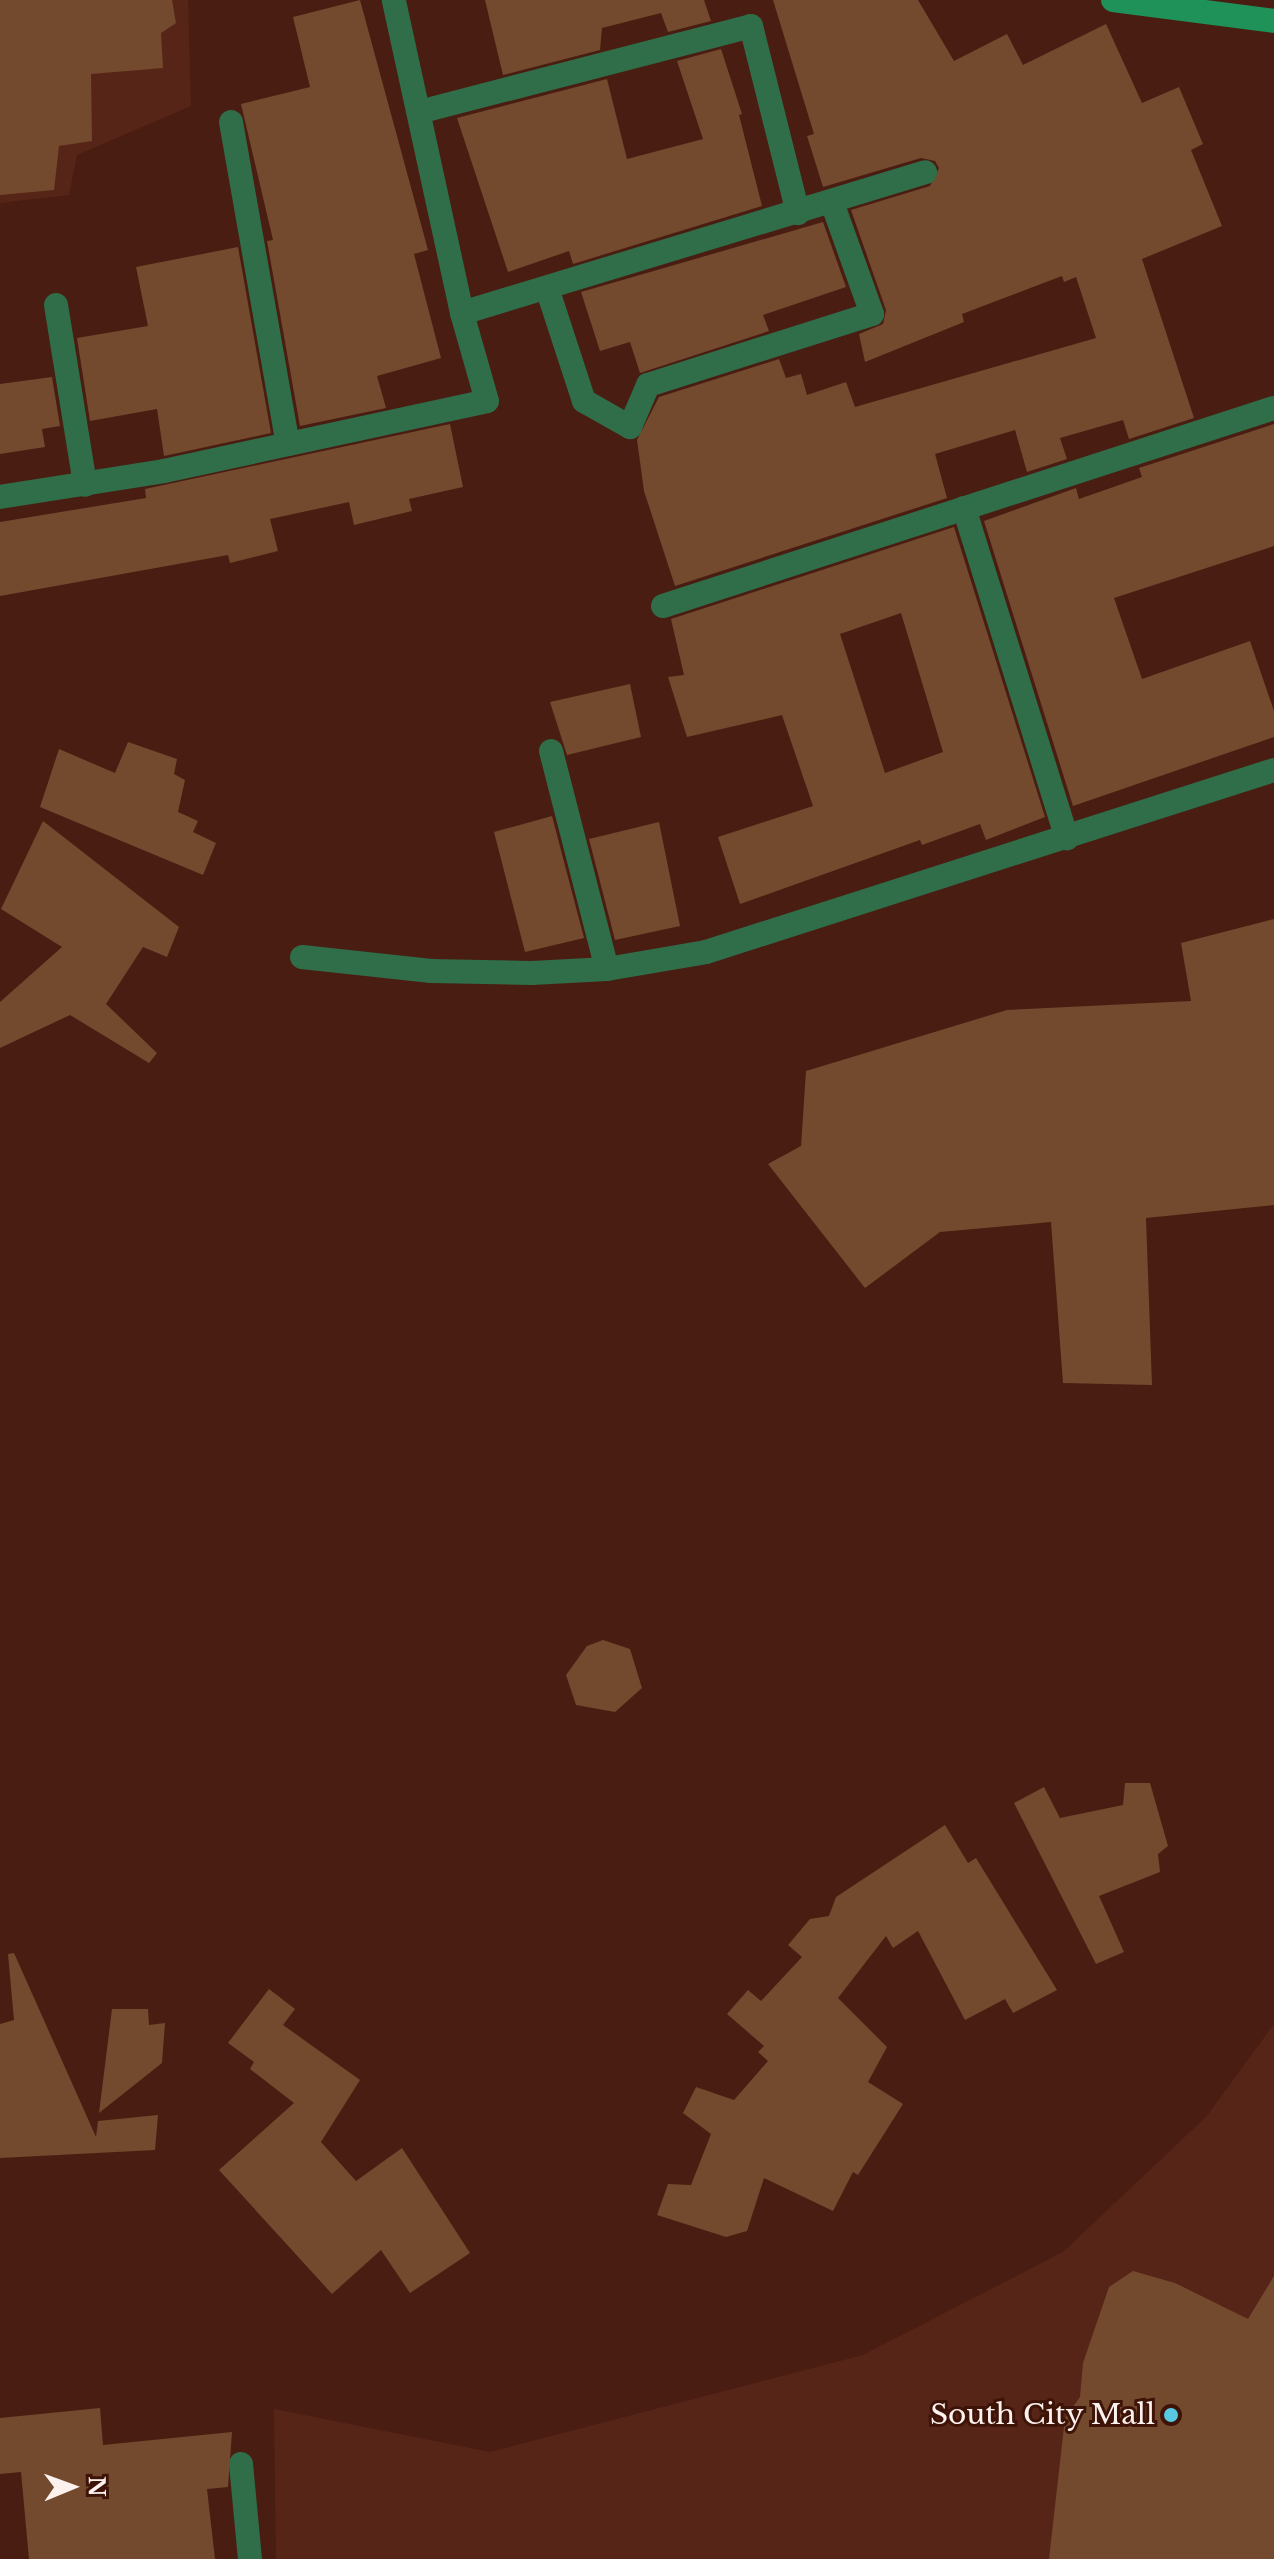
<!DOCTYPE html>
<html>
<head>
<meta charset="utf-8">
<style>
  body { margin:0 }
  #map { position:relative; width:1274px; height:2559px; overflow:hidden; background:#491d12; font-family:"Libre Baskerville",serif }
  div>[style] { position:absolute }
  .built>* { inset:0; background:#572518 }
  .building>* { inset:0; background:#734a2d }
  .street>* { height:24px; margin:-12px; padding:0 12px; transform-origin:12px; border-radius:12px; background:#2f6e49 }
  .secondary>* { height:24px; margin:-12px; padding:0 12px; transform-origin:12px; border-radius:12px; background:#1e9258 }
  .dots>* { width:22px; height:22px; translate:-50% -50%; box-sizing:border-box; border:4px solid #3e1308; border-radius:50% }
  span { translate:-50% -50%; white-space:nowrap; text-align:center; line-height:1.15; -webkit-text-stroke:6px #3e1308; paint-order:stroke }
  .poi-label { font-size:28px; color:#fef2ee }
  .right { translate:-100% -50%; text-align:right }
  .north { position:absolute; left:32px; top:2447px; width:80px; height:80px; -webkit-text-stroke:6px #3e1308; paint-order:stroke; rotate:89deg; font-size:22px; font-weight:700; line-height:32px; text-align:center; color:#fef2ee }
  .north::after { content:''; display:block; margin:auto; width:28px; height:36px; background:#fef2ee; clip-path:polygon(50% 0,100% 100%,50% 72%,0 100%) }
</style>
</head>
<body>
<div id="map">
  <div class="built">
    <i style="clip-path:polygon(0 0,188px 0,191px 106px,77px 155px,69px 195px,0 203px)"></i>
    <i style="clip-path:polygon(1274px 2024px,1274px 2559px,276px 2559px,274px 2409px,490px 2452px,863px 2355px,1063px 2252px,1207px 2116px)"></i>
  </div>
  <div class="building">
    <i style="clip-path:polygon(0 0,172px 0,176px 23px,161px 33px,163px 68px,91px 74px,92px 141px,59px 146px,54px 190px,0 195px)"></i>
    <i style="clip-path:polygon(360px 0,428px 250px,414px 254px,441px 358px,377px 376px,386px 408px,300px 426px,267px 241px,273px 240px,241px 104px,310px 87px,293px 17px)"></i>
    <i style="clip-path:polygon(485px 0,704px 0,711px 21px,668px 32px,661px 13px,602px 28px,600px 50px,503px 75px)"></i>
    <i style="clip-path:polygon(773px 0,918px 0,954px 61px,1007px 34px,1023px 65px,1106px 24px,1142px 103px,1179px 87px,1203px 144px,1191px 150px,1222px 226px,1142px 259px,1194px 418px,1129px 439px,1123px 420px,1060px 438px,1067px 459px,1027px 472px,1015px 430px,935px 454px,947px 498px,675px 586px,644px 491px,637px 440px,659px 397px,779px 359px,786px 378px,801px 374px,807px 395px,846px 382px,855px 407px,1096px 338px,1076px 277px,1064px 282px,1062px 276px,962px 314px,964px 322px,865px 362px,859px 334px,883px 324px,886px 310px,851px 210px,930px 186px,939px 168px,935px 161px,921px 158px,823px 187px,807px 136px,814px 134px)"></i>
    <i style="clip-path:polygon(721px 49px,742px 114px,739px 115px,762px 206px,573px 264px,569px 251px,508px 272px,457px 118px,607px 79px,627px 159px,703px 139px,677px 61px)"></i>
    <i style="clip-path:polygon(823px 222px,846px 287px,763px 315px,769px 331px,640px 373px,630px 342px,600px 351px,581px 292px)"></i>
    <i style="clip-path:polygon(238px 247px,271px 433px,164px 456px,157px 409px,90px 421px,77px 338px,148px 326px,136px 267px)"></i>
    <i style="clip-path:polygon(52px 377px,60px 426px,42px 429px,45px 447px,0 454px,0 384px)"></i>
    <i style="clip-path:polygon(450px 424px,463px 487px,409px 499px,412px 511px,354px 525px,349px 502px,270px 519px,278px 551px,230px 563px,228px 555px,0 596px,0 522px,146px 498px,145px 489px)"></i>
    <i style="clip-path:polygon(1274px 424px,1274px 546px,1114px 598px,1142px 679px,1250px 641px,1274px 711px,1274px 737px,1073px 806px,984px 521px,1076px 488px,1079px 499px,1142px 477px,1139px 468px)"></i>
    <i style="clip-path:polygon(evenodd,954px 527px,1045px 817px,986px 840px,980px 824px,922px 845px,920px 840px,740px 904px,718px 837px,813px 806px,782px 715px,687px 737px,668px 677px,684px 675px,671px 619px,954px 527px,901px 613px,943px 752px,885px 773px,840px 634px,901px 613px)"></i>
    <i style="clip-path:polygon(630px 684px,641px 737px,567px 755px,550px 702px)"></i>
    <i style="clip-path:polygon(128px 742px,177px 759px,174px 774px,185px 780px,178px 812px,198px 821px,193px 832px,216px 843px,203px 875px,40px 807px,59px 749px,115px 773px)"></i>
    <i style="clip-path:polygon(552px 816px,584px 938px,525px 952px,494px 832px)"></i>
    <i style="clip-path:polygon(43px 821px,179px 927px,167px 957px,143px 947px,106px 1004px,157px 1053px,149px 1063px,70px 1015px,0 1048px,0 1002px,62px 947px,1px 909px)"></i>
    <i style="clip-path:polygon(659px 822px,680px 926px,615px 940px,589px 839px)"></i>
    <i style="clip-path:polygon(1274px 919px,1274px 1205px,1146px 1218px,1152px 1385px,1063px 1383px,1051px 1222px,940px 1232px,865px 1288px,768px 1164px,801px 1146px,806px 1071px,1007px 1010px,1191px 1001px,1181px 943px)"></i>
    <i style="clip-path:polygon(603px 1640px,630px 1649px,642px 1688px,615px 1712px,576px 1705px,566px 1675px,587px 1646px)"></i>
    <i style="clip-path:polygon(1125px 1783px,1150px 1783px,1168px 1846px,1158px 1854px,1160px 1872px,1099px 1896px,1124px 1952px,1096px 1964px,1014px 1803px,1044px 1787px,1060px 1818px,1123px 1805px)"></i>
    <i style="clip-path:polygon(945px 1825px,968px 1863px,976px 1858px,1057px 1990px,1013px 2013px,1005px 1999px,965px 2020px,918px 1931px,893px 1948px,886px 1936px,838px 1998px,887px 2047px,868px 2082px,903px 2104px,858px 2175px,853px 2172px,833px 2211px,764px 2178px,747px 2231px,726px 2237px,657px 2215px,668px 2184px,691px 2185px,711px 2134px,683px 2113px,696px 2087px,734px 2100px,768px 2061px,758px 2052px,764px 2046px,727px 2014px,748px 1990px,761px 2001px,802px 1957px,788px 1945px,810px 1919px,829px 1916px,836px 1897px)"></i>
    <i style="clip-path:polygon(14px 1953px,96px 2137px,98px 2121px,158px 2115px,155px 2150px,0 2158px,0 2024px,14px 2020px,8px 1954px)"></i>
    <i style="clip-path:polygon(269px 1989px,295px 2009px,283px 2025px,360px 2080px,321px 2142px,356px 2181px,402px 2148px,470px 2253px,410px 2293px,381px 2250px,332px 2294px,219px 2170px,294px 2103px,250px 2069px,254px 2062px,228px 2043px)"></i>
    <i style="clip-path:polygon(112px 2009px,148px 2009px,149px 2025px,165px 2023px,162px 2063px,99px 2113px)"></i>
    <i style="clip-path:polygon(1133px 2271px,1175px 2283px,1248px 2319px,1274px 2276px,1274px 2559px,1049px 2559px,1065px 2418px,1080px 2397px,1083px 2363px,1109px 2287px)"></i>
    <i style="clip-path:polygon(100px 2408px,103px 2445px,232px 2432px,228px 2487px,207px 2489px,215px 2559px,29px 2559px,21px 2472px,0 2474px,0 2418px)"></i>
  </div>
  <div class="street">
    <i style="left:419px;top:112px;width:343px;rotate:-14.5deg"></i>
    <i style="left:751px;top:26px;width:193px;rotate:75.9deg"></i>
    <i style="left:231px;top:122px;width:327px;rotate:80deg"></i>
    <i style="left:547px;top:288px;width:119px;rotate:71.9deg"></i>
    <i style="left:584px;top:401px;width:53px;rotate:29.5deg"></i>
    <i style="left:630px;top:427px;width:46px;rotate:-66.8deg"></i>
    <i style="left:648px;top:385px;width:235px;rotate:-17.6deg"></i>
    <i style="left:872px;top:314px;width:119px;rotate:-109.7deg"></i>
    <i style="left:56px;top:305px;width:182px;rotate:80.8deg"></i>
    <i style="left:462px;top:313px;width:484px;rotate:-16.9deg"></i>
    <i style="left:0;top:497px;width:166px;rotate:-9deg"></i>
    <i style="left:164px;top:471px;width:330px;rotate:-12.2deg"></i>
    <i style="left:487px;top:401px;width:91px;rotate:-105.9deg"></i>
    <i style="left:462px;top:313px;width:320px;rotate:-102.3deg"></i>
    <i style="left:964px;top:508px;width:346px;rotate:72.7deg"></i>
    <i style="left:663px;top:606px;width:642px;rotate:-17.96deg"></i>
    <i style="left:551px;top:751px;width:225px;rotate:75.6deg"></i>
    <i style="left:302px;top:957px;width:130px;rotate:6.2deg"></i>
    <i style="left:431px;top:971px;width:101px;rotate:1.1deg"></i>
    <i style="left:532px;top:973px;width:75px;rotate:-3.1deg"></i>
    <i style="left:607px;top:969px;width:100px;rotate:-9.7deg"></i>
    <i style="left:706px;top:952px;width:596px;rotate:-17.77deg"></i>
    <i style="left:241px;top:2464px;width:95px;rotate:84.6deg"></i>
  </div>
  <div class="secondary">
    <i style="left:1113px;top:0;width:162px;rotate:7.4deg"></i>
  </div>
  <div class="dots">
    <i style="left:1171px;top:2415px;background:#57c9e3"></i>
  </div>
  <div class="poi-label">
    <span class="right" style="left:1155px;top:2415px">South City Mall</span>
  </div>
  <div class="north">N</div>
</div>
</body>
</html>
